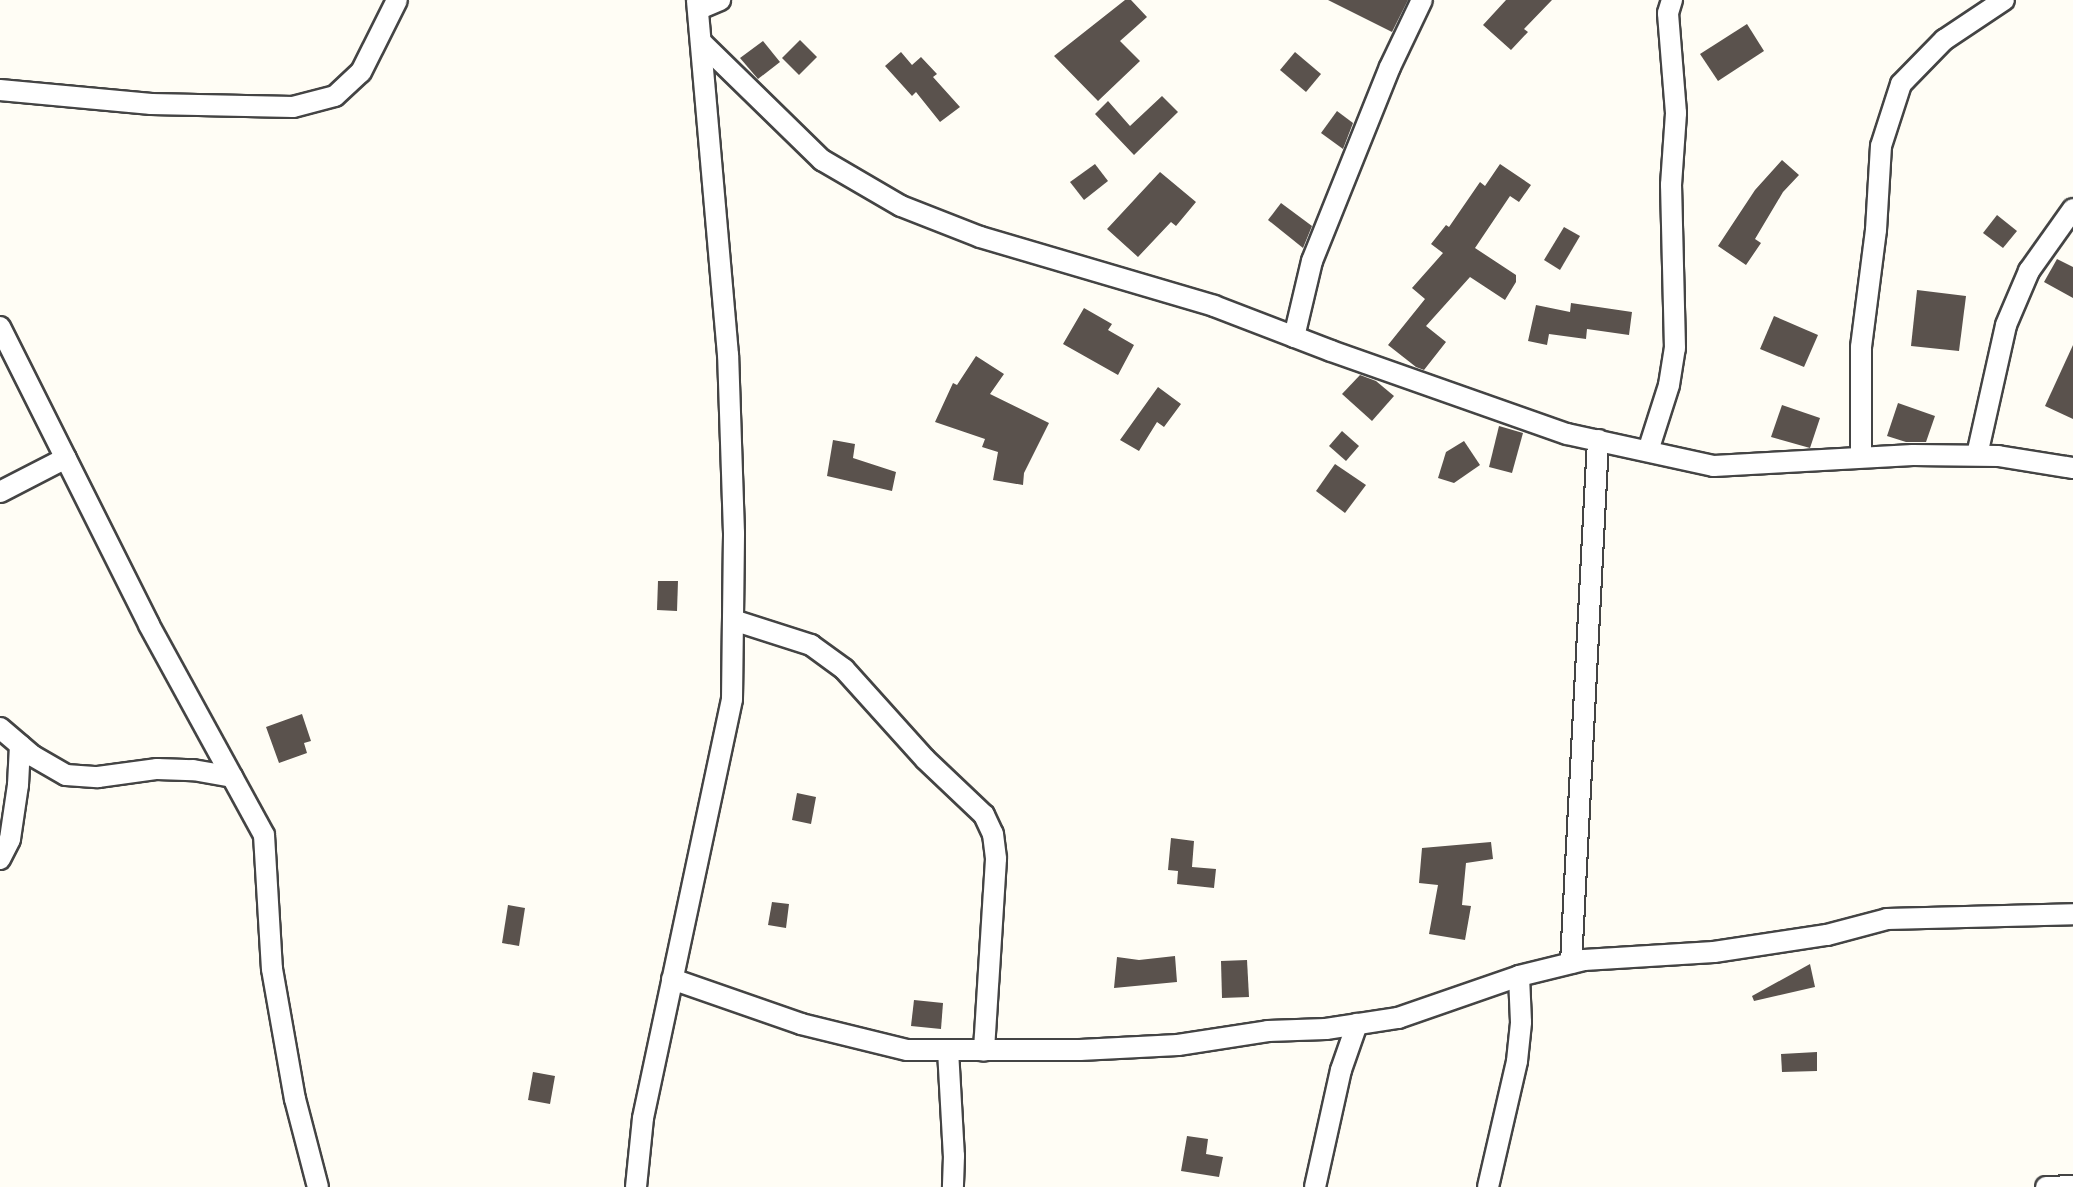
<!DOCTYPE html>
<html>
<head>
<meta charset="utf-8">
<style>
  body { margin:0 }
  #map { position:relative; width:2073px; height:1187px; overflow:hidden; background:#fffdf5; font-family:"IBM Plex Serif",serif }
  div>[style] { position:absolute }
  .building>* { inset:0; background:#5a524d }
  .roads { filter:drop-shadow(2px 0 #444) drop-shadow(-2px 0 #444) drop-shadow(0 2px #444) drop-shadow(0 -2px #444) }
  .minor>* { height:20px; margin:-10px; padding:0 10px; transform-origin:10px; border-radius:10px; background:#fff }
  span { translate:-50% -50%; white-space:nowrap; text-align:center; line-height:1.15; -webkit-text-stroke:8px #fff; paint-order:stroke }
</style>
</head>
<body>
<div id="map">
  <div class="building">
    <i style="clip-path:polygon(1125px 0,1131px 0,1147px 17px,1120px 41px,1140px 61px,1098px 101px,1054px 56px)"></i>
    <i style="clip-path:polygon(1328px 0,1408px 0,1392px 32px)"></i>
    <i style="clip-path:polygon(1506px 0,1552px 0,1524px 29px,1528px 32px,1511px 50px,1483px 25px)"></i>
    <i style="clip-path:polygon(1747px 24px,1764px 51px,1718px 81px,1700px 54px)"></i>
    <i style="clip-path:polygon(800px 40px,817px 57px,799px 75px,782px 58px)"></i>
    <i style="clip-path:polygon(763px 41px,780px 62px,758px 79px,740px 58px)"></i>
    <i style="clip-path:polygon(901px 52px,912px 65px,921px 57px,937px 74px,933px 77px,960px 107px,940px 122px,916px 92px,912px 96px,885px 66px)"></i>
    <i style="clip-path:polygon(1295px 52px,1321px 74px,1306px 92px,1280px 70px)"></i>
    <i style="clip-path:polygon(1162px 96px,1178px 112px,1134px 155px,1095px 114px,1108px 101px,1130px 126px)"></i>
    <i style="clip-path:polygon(1337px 111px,1353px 123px,1343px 149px,1321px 133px)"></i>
    <i style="clip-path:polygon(1782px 160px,1799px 175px,1783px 192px,1755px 239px,1761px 243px,1746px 265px,1718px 246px,1755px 190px)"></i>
    <i style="clip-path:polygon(1095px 164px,1108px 181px,1084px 200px,1070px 182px)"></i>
    <i style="clip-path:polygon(1500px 164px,1531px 185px,1519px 202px,1510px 196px,1475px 248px,1516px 275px,1516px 282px,1505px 300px,1470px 277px,1426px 326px,1446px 342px,1424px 370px,1416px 367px,1388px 345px,1425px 299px,1412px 288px,1443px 253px,1431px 244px,1446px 225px,1449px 227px,1480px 182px,1485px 186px)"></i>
    <i style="clip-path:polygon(1160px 172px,1196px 202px,1176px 226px,1171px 222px,1138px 257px,1107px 229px)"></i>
    <i style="clip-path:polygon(1281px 203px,1312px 226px,1303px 248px,1268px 220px)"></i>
    <i style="clip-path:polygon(1997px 215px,2017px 231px,2003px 248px,1983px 233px)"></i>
    <i style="clip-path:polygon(1564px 227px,1580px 236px,1560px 270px,1544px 260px)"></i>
    <i style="clip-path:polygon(2057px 259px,2073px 267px,2073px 298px,2044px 282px)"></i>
    <i style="clip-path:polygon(1917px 290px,1966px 296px,1959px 351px,1911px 346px)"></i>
    <i style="clip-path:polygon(1571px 303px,1632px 312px,1629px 335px,1587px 329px,1586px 339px,1549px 334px,1547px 345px,1528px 341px,1536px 305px,1570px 312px)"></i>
    <i style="clip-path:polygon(1084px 308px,1112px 324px,1108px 330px,1134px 345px,1118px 375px,1063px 344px)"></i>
    <i style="clip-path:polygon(1774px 316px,1818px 335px,1804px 367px,1760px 349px)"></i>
    <i style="clip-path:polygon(2073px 345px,2073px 419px,2045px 406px)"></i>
    <i style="clip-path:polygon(976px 356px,1004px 374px,990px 394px,1049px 423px,1024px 473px,1023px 485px,993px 480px,998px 452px,982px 447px,985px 439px,935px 422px,953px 383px,957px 385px)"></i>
    <i style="clip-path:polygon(1360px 375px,1376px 381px,1394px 396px,1372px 421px,1342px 394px)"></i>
    <i style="clip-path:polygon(1158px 387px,1181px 404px,1164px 427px,1157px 422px,1139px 451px,1120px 440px)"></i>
    <i style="clip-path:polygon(1898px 403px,1935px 416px,1926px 442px,1906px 442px,1887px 436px)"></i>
    <i style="clip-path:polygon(1782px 405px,1820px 418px,1810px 448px,1771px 437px)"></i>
    <i style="clip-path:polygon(1499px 426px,1523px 433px,1512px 473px,1489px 467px)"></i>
    <i style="clip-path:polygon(1342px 431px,1359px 446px,1346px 461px,1329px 446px)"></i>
    <i style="clip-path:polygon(833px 440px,855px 444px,853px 458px,896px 472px,892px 491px,827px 476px)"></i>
    <i style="clip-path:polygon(1464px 441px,1480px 465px,1454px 483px,1438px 478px,1446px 452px)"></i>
    <i style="clip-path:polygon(1335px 464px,1366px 485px,1345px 513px,1316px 491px)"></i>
    <i style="clip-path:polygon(658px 581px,678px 581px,677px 611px,657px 610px)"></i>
    <i style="clip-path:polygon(302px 714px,311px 741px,304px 743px,307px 753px,279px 763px,266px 727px)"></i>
    <i style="clip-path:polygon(797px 793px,816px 797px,811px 824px,792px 820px)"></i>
    <i style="clip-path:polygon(1171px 838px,1194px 841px,1192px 867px,1216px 869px,1214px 888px,1177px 884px,1178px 871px,1168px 870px)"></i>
    <i style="clip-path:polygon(1491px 842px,1493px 859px,1466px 863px,1462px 905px,1471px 906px,1465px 940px,1429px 934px,1438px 885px,1419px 883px,1422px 848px)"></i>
    <i style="clip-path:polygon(772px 902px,789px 904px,786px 928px,768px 925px)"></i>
    <i style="clip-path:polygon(508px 905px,525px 908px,519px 946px,502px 943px)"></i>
    <i style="clip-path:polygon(1175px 956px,1177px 982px,1114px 988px,1117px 957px,1139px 960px)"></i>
    <i style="clip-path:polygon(1247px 960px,1249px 997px,1222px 998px,1221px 961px)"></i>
    <i style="clip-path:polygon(1810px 964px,1815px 987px,1754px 1001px,1752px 996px)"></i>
    <i style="clip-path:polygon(914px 1000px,943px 1003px,941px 1029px,911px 1026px)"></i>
    <i style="clip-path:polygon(1817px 1052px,1817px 1071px,1782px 1072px,1781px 1054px)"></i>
    <i style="clip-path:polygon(533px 1072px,555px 1076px,550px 1104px,528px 1100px)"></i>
    <i style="clip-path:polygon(1187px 1136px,1208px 1139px,1206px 1154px,1223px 1157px,1219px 1177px,1181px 1171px)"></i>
  </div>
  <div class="roads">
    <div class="minor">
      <i style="left:699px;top:9px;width:23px;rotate:-23deg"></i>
      <i style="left:702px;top:43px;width:168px;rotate:44.3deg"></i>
      <i style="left:822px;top:160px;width:91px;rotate:30.2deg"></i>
      <i style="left:901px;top:206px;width:85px;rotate:21.4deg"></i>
      <i style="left:980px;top:237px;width:244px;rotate:16.4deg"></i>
      <i style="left:1214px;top:306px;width:125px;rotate:21deg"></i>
      <i style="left:1331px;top:351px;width:250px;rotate:19.4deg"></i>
      <i style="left:1567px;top:434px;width:150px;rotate:12.3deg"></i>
      <i style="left:1714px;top:466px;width:199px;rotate:-3.2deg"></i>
      <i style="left:1913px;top:455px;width:85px;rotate:0.7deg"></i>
      <i style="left:1998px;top:456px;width:76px;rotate:9.1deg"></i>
      <i style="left:0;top:90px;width:152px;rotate:5.3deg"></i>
      <i style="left:151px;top:104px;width:142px;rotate:1.2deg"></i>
      <i style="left:293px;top:107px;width:43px;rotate:-14.7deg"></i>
      <i style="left:335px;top:96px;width:35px;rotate:-43deg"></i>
      <i style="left:361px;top:72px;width:80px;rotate:-63.4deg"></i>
      <i style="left:0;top:327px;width:333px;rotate:63.4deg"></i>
      <i style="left:149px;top:625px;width:239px;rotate:61.3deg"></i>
      <i style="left:264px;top:835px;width:134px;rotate:86.6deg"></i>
      <i style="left:272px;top:969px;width:132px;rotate:80deg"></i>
      <i style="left:295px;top:1099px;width:91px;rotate:75.4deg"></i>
      <i style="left:1294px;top:337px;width:78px;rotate:-76.7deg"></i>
      <i style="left:1312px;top:261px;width:209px;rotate:-68.1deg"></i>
      <i style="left:1390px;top:67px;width:74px;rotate:-64.5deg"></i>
      <i style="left:1648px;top:451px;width:69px;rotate:-72.3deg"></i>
      <i style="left:1669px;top:385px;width:37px;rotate:-81deg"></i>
      <i style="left:1675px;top:348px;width:163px;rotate:-91.4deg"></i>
      <i style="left:1671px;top:185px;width:72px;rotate:-86deg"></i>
      <i style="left:1676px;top:113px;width:100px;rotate:-94.6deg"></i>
      <i style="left:1668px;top:13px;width:14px;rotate:-73deg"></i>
      <i style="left:1977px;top:455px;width:133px;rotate:-77.4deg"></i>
      <i style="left:2006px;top:325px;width:59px;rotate:-66.9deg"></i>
      <i style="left:2029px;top:271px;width:76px;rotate:-54.6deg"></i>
      <i style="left:1861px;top:457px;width:110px;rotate:-90deg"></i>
      <i style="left:1861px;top:347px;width:118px;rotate:-82.7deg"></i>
      <i style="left:1876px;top:230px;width:84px;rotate:-86.6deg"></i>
      <i style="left:1881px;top:146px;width:65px;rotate:-72.1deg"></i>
      <i style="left:1901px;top:84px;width:62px;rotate:-45.7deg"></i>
      <i style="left:1944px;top:40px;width:72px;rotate:-33.7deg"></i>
      <i style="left:0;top:492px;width:74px;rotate:-27.3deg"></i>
      <i style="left:733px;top:620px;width:82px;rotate:17.8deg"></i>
      <i style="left:811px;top:645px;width:41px;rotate:36deg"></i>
      <i style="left:844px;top:669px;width:121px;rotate:48deg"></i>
      <i style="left:925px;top:759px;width:81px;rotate:43.5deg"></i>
      <i style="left:984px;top:815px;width:21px;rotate:65deg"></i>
      <i style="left:993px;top:834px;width:25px;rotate:83deg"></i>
      <i style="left:996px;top:859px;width:192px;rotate:93.6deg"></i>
      <i style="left:0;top:728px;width:43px;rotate:40.3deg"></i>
      <i style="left:33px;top:756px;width:38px;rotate:30deg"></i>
      <i style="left:66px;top:775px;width:32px;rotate:4deg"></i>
      <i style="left:98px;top:777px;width:60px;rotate:-7.7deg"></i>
      <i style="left:157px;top:769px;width:36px;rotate:2deg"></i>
      <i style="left:193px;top:770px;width:40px;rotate:10deg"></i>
      <i style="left:0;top:859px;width:22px;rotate:-63deg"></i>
      <i style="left:10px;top:839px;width:55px;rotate:-81.6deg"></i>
      <i style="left:18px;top:785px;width:40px;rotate:-87.1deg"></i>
      <i style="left:1571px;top:963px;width:524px;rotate:-87.04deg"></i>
      <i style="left:672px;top:979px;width:137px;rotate:19.2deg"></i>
      <i style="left:801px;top:1024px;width:109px;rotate:13.8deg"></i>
      <i style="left:907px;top:1050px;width:173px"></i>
      <i style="left:1080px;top:1050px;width:98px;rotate:-2.9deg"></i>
      <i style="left:1178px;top:1045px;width:91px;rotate:-8.8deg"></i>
      <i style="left:1268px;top:1031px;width:58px;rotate:-2deg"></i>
      <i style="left:1326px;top:1029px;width:73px;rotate:-8.7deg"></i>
      <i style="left:1398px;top:1018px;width:128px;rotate:-19.1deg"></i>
      <i style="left:1519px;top:976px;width:67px;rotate:-13.8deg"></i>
      <i style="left:1584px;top:960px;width:130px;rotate:-3.5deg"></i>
      <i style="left:1714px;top:952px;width:114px;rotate:-8.6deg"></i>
      <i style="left:1827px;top:935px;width:62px;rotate:-14.9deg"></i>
      <i style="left:1887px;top:919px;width:186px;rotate:-1.5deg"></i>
      <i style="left:948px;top:1050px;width:106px;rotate:86.8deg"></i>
      <i style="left:954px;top:1156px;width:31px;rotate:92deg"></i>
      <i style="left:636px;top:1187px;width:69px;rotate:-84.2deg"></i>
      <i style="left:643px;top:1118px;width:428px;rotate:-78deg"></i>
      <i style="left:732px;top:699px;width:166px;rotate:-89.3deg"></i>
      <i style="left:734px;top:533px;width:178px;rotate:-91.9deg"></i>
      <i style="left:728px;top:355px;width:356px;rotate:-95deg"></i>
      <i style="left:1315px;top:1187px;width:120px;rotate:-77.5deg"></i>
      <i style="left:1341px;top:1070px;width:49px;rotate:-70.8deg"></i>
      <i style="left:1488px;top:1187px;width:129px;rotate:-77deg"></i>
      <i style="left:1517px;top:1061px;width:39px;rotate:-84deg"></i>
      <i style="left:1521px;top:1022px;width:46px;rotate:-92.5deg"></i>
      <i style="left:2046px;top:1187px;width:27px;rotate:-2deg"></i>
    </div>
  </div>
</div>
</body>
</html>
